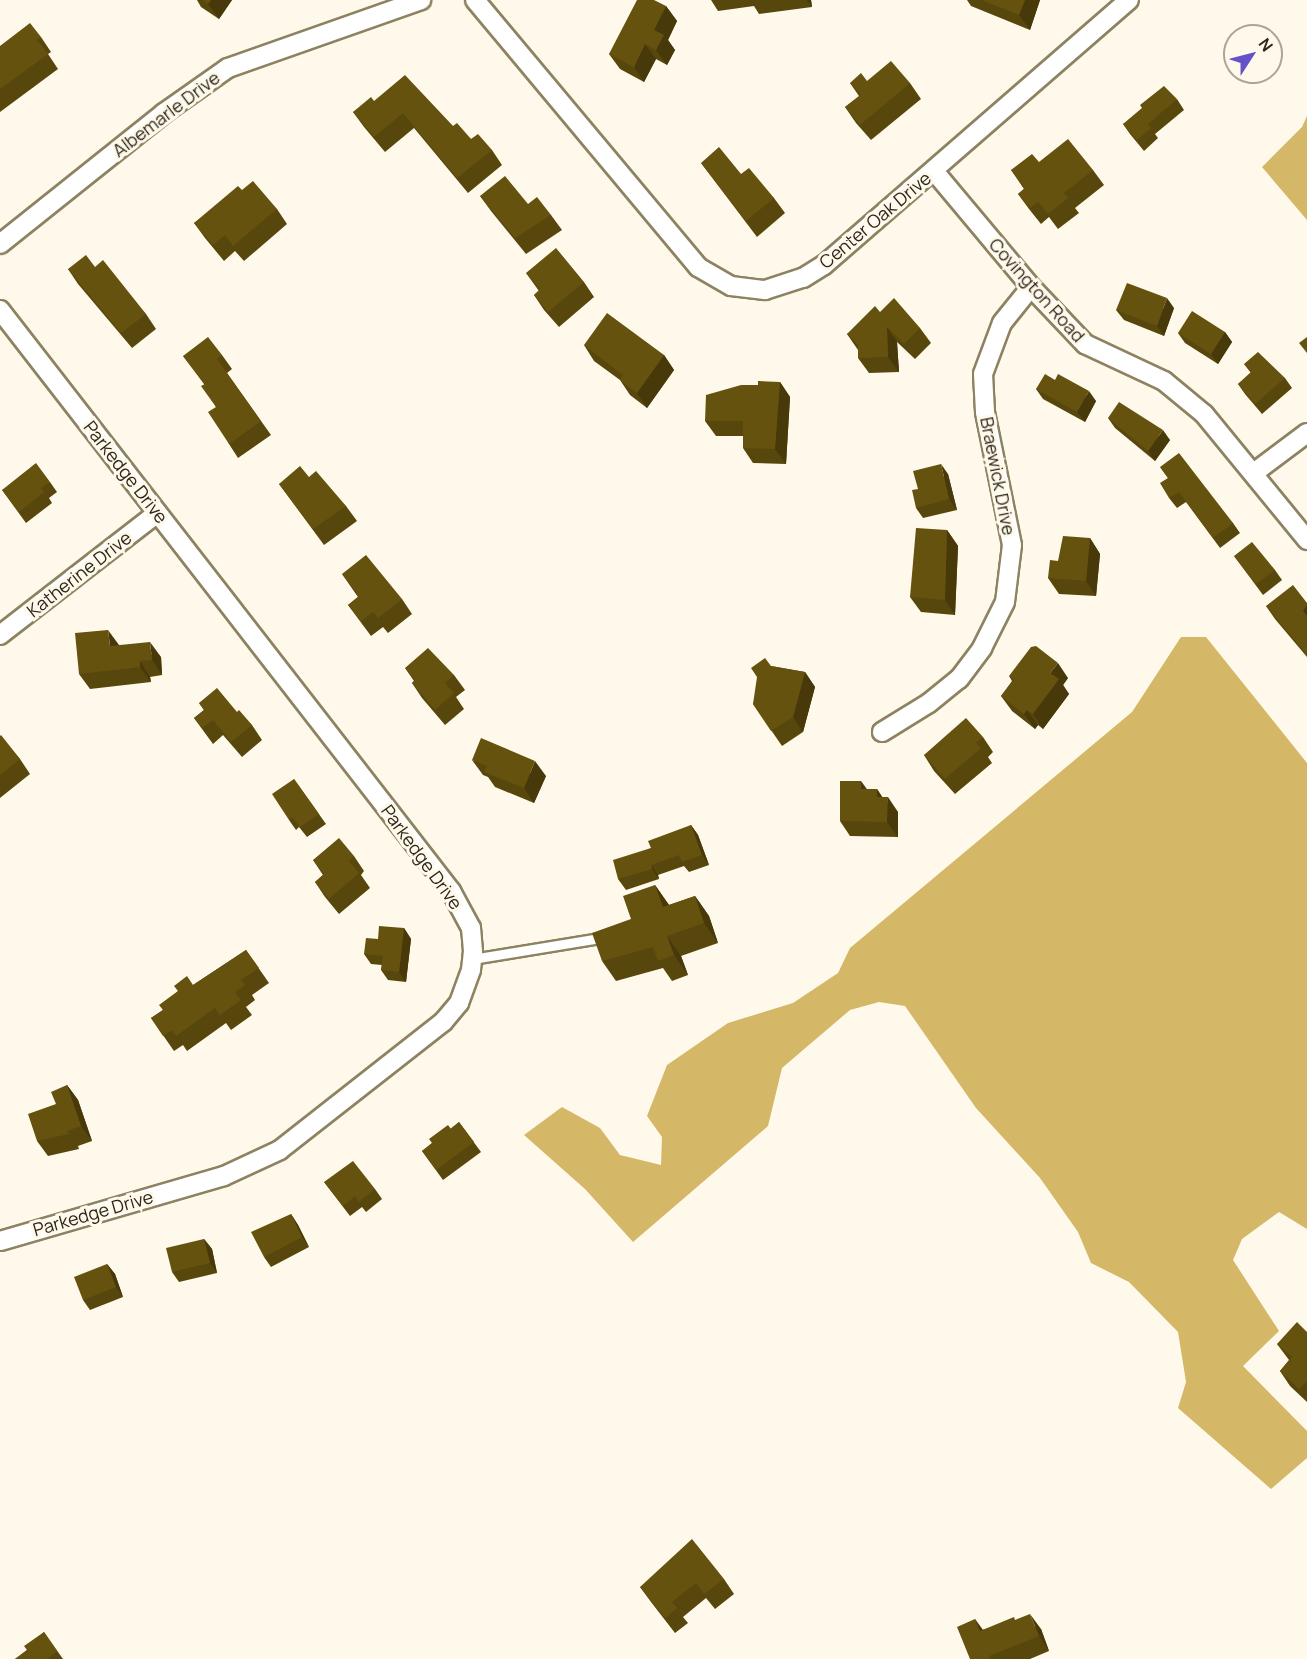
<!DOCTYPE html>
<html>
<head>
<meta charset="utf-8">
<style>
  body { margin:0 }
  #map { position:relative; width:1307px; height:1659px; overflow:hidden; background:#fef9ea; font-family:Manrope,sans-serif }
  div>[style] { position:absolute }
  .forest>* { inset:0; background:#d4b868 }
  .roads { filter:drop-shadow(2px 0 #8d8261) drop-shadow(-2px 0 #8d8261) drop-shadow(0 2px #8d8261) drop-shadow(0 -2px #8d8261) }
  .lane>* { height:9px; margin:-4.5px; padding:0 4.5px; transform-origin:4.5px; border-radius:4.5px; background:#fff }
  .street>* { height:18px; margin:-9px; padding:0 9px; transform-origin:9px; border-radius:9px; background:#fff }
  .wall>* { inset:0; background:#58470d }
  .shaded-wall>* { inset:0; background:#47390a }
  .building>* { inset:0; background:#66520f }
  span { translate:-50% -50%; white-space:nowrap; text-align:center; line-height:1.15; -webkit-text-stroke:6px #fef9ea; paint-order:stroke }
  .street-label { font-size:18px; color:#2c271a }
  .north { position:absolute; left:1223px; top:24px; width:60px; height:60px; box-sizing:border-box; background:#fef9ea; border:2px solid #aaa597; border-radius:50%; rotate:54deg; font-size:16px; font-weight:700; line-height:24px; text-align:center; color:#2c271a }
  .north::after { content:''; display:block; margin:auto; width:21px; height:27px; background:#6552cb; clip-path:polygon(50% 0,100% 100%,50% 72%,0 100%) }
</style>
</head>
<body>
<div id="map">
  <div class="forest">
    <i style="clip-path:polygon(1307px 116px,1307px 220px,1262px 167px,1302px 127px)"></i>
    <i style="clip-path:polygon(1181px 637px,1206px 637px,1307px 763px,1307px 1229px,1279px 1212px,1242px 1239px,1233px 1260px,1279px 1331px,1243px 1366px,1307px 1431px,1307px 1458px,1271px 1489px,1178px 1408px,1186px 1382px,1178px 1332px,1129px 1282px,1091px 1263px,1078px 1232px,1040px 1178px,976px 1108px,905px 1006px,879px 1002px,850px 1010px,782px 1068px,768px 1126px,633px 1242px,585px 1189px,524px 1135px,562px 1107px,600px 1128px,620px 1155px,661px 1165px,662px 1137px,647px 1116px,667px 1065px,728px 1023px,793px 1003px,838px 973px,850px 948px,1132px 712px)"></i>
  </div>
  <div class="roads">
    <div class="lane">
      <i style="left:472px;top:959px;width:136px;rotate:-9.3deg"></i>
    </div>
    <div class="street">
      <i style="left:475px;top:0;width:348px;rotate:50.1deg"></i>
      <i style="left:698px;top:267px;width:38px;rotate:30deg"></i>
      <i style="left:731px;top:286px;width:34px;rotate:7deg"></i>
      <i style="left:765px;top:290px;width:40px;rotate:-18deg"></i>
      <i style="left:803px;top:278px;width:25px;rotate:-32deg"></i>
      <i style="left:824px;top:265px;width:404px;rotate:-41deg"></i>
      <i style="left:934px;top:171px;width:151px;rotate:50.1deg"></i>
      <i style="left:1031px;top:287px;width:79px;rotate:46.5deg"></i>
      <i style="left:1085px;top:344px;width:87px;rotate:25.1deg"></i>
      <i style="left:1164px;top:381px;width:52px;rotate:39.5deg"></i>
      <i style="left:1204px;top:414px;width:163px;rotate:50.7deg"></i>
      <i style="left:0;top:244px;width:210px;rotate:-38.6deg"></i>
      <i style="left:164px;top:113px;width:78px;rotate:-35.1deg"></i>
      <i style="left:228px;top:68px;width:205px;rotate:-19.4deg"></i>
      <i style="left:0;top:310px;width:736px;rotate:52.18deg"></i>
      <i style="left:451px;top:891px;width:42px;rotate:61.6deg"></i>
      <i style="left:471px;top:928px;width:23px;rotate:85deg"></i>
      <i style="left:473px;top:951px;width:19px;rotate:96deg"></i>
      <i style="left:471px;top:970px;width:35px;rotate:110deg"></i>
      <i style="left:459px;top:1003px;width:25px;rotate:130deg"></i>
      <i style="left:443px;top:1022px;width:207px;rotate:141.9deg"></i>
      <i style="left:280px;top:1150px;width:62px;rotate:155.1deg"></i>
      <i style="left:224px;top:1176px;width:233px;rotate:163.8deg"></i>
      <i style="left:1255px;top:472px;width:65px;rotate:-36.9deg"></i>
      <i style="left:0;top:635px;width:199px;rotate:-37.8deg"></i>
      <i style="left:882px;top:732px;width:55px;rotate:-31.7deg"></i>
      <i style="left:929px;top:703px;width:38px;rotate:-39deg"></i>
      <i style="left:959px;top:679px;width:39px;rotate:-53deg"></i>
      <i style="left:982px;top:648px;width:51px;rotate:-63.4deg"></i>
      <i style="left:1005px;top:602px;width:57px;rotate:-83deg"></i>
      <i style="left:1012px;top:545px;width:136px;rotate:-101.5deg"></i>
      <i style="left:985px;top:412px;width:38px;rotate:-93deg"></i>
      <i style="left:983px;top:374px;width:54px;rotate:-69.6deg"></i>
      <i style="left:1002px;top:323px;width:46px;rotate:-51.1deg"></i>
    </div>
  </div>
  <div class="wall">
    <i style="clip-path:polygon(197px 0,232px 0,219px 19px,201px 7px)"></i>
    <i style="clip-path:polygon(711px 0,811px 0,812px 7px,759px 14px,754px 6px,718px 11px)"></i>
    <i style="clip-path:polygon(967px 0,1040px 0,1030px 30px,971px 6px)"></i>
    <i style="clip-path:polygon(666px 6px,677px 21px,668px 40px,675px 50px,667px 65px,656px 59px,644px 82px,620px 69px,609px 54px)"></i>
    <i style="clip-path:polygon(41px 37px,51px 52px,48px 54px,58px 69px,0 112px,0 46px)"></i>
    <i style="clip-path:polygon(867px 81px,910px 83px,921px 99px,871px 140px,856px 123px,845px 107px,859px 96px,850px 83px)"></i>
    <i style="clip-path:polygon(1177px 99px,1184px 110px,1155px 134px,1158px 138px,1144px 151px,1130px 134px,1123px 124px)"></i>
    <i style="clip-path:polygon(374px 101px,453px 126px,471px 139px,492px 150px,502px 165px,468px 193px,414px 128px,385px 152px,364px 127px,353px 112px)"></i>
    <i style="clip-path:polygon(1039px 162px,1093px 170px,1104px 185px,1075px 208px,1079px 213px,1058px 229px,1049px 217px,1041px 224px,1029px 209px,1018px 194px,1024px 189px,1011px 170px)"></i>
    <i style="clip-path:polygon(701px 163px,741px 174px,774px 198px,785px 213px,757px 237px)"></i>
    <i style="clip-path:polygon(242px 190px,277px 209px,287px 224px,244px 261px,235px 251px,224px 261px,205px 238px,194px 223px)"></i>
    <i style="clip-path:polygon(480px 196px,528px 204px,551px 215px,562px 230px,526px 254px,491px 211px)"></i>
    <i style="clip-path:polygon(95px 267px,146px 314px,156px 329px,132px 348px,78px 284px,68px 269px)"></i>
    <i style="clip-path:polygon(526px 273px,584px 282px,594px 297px,559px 327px,544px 310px,534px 295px,539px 291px)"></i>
    <i style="clip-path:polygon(1174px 308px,1164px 336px,1124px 320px,1116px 310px)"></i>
    <i style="clip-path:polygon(880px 312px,920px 328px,931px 343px,915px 359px,897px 342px,899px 372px,869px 373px,858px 358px,858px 350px,847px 334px)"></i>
    <i style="clip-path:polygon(1225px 332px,1232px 342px,1218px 364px,1185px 343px,1178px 333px)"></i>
    <i style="clip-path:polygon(584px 345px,664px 355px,674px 370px,647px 408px,630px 395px,620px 380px,594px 361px)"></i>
    <i style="clip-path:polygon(222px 355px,232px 369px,227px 373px,271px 435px,238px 458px,229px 444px,216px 407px,204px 384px,183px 356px)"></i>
    <i style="clip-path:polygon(1244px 364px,1285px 378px,1292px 388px,1262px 414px,1245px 394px,1238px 384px,1251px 373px)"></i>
    <i style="clip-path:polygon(1055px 380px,1096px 401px,1085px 422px,1043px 399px,1036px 389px)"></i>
    <i style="clip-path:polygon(780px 382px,790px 397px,786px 464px,753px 463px,743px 448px,743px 436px,716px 436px,705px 421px,758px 385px)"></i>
    <i style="clip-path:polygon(1108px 418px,1170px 440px,1155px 461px,1115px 428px)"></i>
    <i style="clip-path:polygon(1160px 467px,1233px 523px,1240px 533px,1220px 548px,1186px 502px,1177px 508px,1169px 498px,1168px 478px)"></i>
    <i style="clip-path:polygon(948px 474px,957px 510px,923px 518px,916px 508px,918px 489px)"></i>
    <i style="clip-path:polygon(309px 477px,346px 506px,357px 521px,324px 545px,279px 484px)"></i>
    <i style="clip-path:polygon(50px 482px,57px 492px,49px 498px,52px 503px,26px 523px,2px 490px)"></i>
    <i style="clip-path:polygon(947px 530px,958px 546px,955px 615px,921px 612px,910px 597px)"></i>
    <i style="clip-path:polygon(1090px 538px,1100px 554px,1096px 596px,1059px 594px,1048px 578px,1058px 561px)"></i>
    <i style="clip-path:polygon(1234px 556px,1275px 570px,1282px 580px,1263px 595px)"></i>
    <i style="clip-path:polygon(342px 574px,402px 599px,412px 614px,388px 633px,383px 627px,371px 636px,348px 605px,358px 597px)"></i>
    <i style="clip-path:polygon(1307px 603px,1307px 657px,1275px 619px,1266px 606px)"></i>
    <i style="clip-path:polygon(119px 645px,161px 657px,162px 675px,150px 677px,151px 682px,90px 689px,79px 674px)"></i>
    <i style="clip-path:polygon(771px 666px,805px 672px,815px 687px,803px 732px,782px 746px,753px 704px)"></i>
    <i style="clip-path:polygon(405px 668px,454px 675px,465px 690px,456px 697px,464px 709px,445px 725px,422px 698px,412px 683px,414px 681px)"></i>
    <i style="clip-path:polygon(1009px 676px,1068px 678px,1063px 685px,1069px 694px,1043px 729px,1038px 725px,1035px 729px,1012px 711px,1001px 696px,1012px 681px)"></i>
    <i style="clip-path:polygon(199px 703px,237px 712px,252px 725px,262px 740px,242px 757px,223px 735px,213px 744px,194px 718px,204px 710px)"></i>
    <i style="clip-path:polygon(0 736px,20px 759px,30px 774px,0 798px)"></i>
    <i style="clip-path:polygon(983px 737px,993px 752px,988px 757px,992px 763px,955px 794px,934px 771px,924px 755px)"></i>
    <i style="clip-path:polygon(472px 760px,546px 776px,534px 803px,495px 787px,488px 777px,483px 775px)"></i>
    <i style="clip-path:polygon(294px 779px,326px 824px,307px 837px,299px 827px,296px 830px,289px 820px)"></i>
    <i style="clip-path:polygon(867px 789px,877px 789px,882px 797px,898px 812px,898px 837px,850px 836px,840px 821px)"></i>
    <i style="clip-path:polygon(691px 825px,698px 835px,709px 865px,689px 872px,684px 866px,658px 875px,659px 879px,626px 890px,618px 879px,651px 848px)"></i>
    <i style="clip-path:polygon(354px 856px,364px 871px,361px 875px,370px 888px,339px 914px,325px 897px,315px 882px,323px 875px,313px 860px)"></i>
    <i style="clip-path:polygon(655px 885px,669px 905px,695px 896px,709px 916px,718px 943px,681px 956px,688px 975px,672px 981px,663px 968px,616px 981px,602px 961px)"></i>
    <i style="clip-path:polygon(404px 928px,411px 939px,406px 982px,388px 980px,381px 970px,382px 965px,371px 964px,364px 954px,378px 939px)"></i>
    <i style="clip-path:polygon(246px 950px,269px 983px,252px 995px,255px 1000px,246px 1007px,252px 1015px,231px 1030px,226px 1023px,187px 1051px,183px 1045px,174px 1051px,151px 1018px,163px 1010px,178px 991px,193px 985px)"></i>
    <i style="clip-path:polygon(67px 1085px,78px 1100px,92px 1141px,78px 1146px,79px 1149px,48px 1156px,37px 1141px)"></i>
    <i style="clip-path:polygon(459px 1122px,481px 1152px,443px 1180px,422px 1151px)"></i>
    <i style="clip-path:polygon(324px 1182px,375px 1189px,382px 1199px,366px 1212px,362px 1207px,350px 1216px)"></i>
    <i style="clip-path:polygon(291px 1214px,298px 1225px,309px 1247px,271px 1267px,264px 1257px)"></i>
    <i style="clip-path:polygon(204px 1239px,212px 1249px,217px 1273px,179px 1282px,172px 1272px)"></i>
    <i style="clip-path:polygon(107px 1264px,115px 1274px,123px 1297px,90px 1310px,83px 1300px)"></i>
    <i style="clip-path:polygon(1307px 1332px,1307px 1402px,1290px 1386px,1280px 1371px,1289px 1360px,1277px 1344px)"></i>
    <i style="clip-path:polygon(724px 1579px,734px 1594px,715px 1609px,706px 1598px,683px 1617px,688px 1623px,675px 1633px,651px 1602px,640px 1587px)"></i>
    <i style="clip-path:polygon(975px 1619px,982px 1630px,1016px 1620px,1041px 1629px,1049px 1651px,1030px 1659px,970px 1659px)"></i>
    <i style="clip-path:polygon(44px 1632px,63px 1659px,15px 1659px,27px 1650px)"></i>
  </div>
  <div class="shaded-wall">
    <i style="clip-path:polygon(211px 0,232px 0,219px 19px,208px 4px)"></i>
    <i style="clip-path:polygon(807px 0,811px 0,812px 7px)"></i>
    <i style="clip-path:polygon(1025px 0,1040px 0,1030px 30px,1019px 15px)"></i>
    <i style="clip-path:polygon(666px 6px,677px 21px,668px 40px,675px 50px,667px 65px,656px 50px,654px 30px)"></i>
    <i style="clip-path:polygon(645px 44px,656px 59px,644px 82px,634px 67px)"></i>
    <i style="clip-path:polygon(1167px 298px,1174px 308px,1164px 336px,1157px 326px)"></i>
    <i style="clip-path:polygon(887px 327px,897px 342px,899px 372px,888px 357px)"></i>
    <i style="clip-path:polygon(1225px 332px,1232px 342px,1218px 364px,1211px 354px)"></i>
    <i style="clip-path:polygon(664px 355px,674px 370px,647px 408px,637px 393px)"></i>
    <i style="clip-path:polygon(780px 382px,790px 397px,786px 464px,775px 449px)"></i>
    <i style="clip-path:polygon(1089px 391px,1096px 401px,1085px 422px,1077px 412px)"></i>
    <i style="clip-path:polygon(1163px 430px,1170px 440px,1155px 461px,1148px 451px)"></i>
    <i style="clip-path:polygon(941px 464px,948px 474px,957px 510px,949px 499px)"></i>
    <i style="clip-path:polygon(947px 530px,958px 546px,955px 615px,945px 600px)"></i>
    <i style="clip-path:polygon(1090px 538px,1100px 554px,1096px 596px,1086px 581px)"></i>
    <i style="clip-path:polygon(1307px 605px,1307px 616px,1303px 611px)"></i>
    <i style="clip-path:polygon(108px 630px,119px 645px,120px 661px,110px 646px)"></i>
    <i style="clip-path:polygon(150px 642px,161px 657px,162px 675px,152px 660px)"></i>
    <i style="clip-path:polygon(140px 661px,150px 677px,151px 682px,140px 667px)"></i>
    <i style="clip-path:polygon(1058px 663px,1068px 678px,1063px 685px,1069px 694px,1043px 729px,1033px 714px,1050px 673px)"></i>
    <i style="clip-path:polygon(805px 672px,815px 687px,803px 732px,793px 717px)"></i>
    <i style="clip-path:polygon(1027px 710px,1038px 725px,1035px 729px,1024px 714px)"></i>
    <i style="clip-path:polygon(535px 761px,546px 776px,534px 803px,524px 788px)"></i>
    <i style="clip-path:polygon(861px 781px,872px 796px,861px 789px)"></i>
    <i style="clip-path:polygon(877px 789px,887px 804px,888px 797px,898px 812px,898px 837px,887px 822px,877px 797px)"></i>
    <i style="clip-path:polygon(691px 825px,698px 835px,709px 865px,702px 855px)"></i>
    <i style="clip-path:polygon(651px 865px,658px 875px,659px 879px,652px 869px)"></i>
    <i style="clip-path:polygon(655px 885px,669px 905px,663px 907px)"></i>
    <i style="clip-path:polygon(695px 896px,709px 916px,718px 943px,704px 923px)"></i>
    <i style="clip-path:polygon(404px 928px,411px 939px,406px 982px,399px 972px)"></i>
    <i style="clip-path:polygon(667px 936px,681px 956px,688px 975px,674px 955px)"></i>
    <i style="clip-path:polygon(67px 1085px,78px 1100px,92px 1141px,81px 1126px)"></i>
    <i style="clip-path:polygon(291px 1214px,298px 1225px,309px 1247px,302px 1237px)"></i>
    <i style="clip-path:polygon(204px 1239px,212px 1249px,217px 1273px,210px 1263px)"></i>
    <i style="clip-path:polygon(107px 1264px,115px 1274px,123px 1297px,116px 1287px)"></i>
    <i style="clip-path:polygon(1030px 1614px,1041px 1629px,1049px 1651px,1039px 1636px)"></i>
    <i style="clip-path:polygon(975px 1619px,986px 1634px,980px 1631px)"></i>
  </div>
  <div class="building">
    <i style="clip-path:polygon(203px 0,211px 0,208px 4px)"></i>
    <i style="clip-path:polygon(637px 0,654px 0,666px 6px,654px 30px,664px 35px,656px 50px,645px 44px,634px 67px,609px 54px)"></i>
    <i style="clip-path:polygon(982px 0,1025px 0,1019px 15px)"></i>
    <i style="clip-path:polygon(30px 23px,41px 37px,37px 40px,48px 54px,0 89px,0 46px)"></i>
    <i style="clip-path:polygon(891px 61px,910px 83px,860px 125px,845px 107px,861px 95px,850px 83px,861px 73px,867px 81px)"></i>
    <i style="clip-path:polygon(405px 75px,453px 126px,457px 123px,471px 139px,478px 134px,492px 150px,457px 178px,403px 113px,374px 137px,353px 112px,371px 97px,374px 101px)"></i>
    <i style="clip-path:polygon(1164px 86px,1177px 99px,1148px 124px,1151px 128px,1137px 140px,1123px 124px,1142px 108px,1140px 105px)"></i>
    <i style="clip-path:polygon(1068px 139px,1093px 170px,1064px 193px,1068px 198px,1048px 214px,1038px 202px,1030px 208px,1018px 194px,1025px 188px,1011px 170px,1032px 154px,1039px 162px)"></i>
    <i style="clip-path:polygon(719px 147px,741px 174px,749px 168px,774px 198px,746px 221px,701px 163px)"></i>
    <i style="clip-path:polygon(505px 176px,528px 204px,537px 197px,551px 215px,515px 238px,480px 196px)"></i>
    <i style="clip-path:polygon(253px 181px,277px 209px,233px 246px,225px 235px,213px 245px,194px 223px,238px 186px,242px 190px)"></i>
    <i style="clip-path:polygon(556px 248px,584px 282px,548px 312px,534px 295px,540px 289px,526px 273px)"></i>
    <i style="clip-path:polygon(86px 255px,95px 267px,103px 260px,146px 314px,121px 333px,68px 269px)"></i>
    <i style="clip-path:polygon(1127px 283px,1167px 298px,1157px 326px,1116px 310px)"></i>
    <i style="clip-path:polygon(894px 298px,920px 328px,904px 344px,887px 327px,888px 357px,858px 358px,858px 345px,847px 334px,875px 306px,880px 312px)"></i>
    <i style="clip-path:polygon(1192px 311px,1225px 332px,1211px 354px,1178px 333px)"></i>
    <i style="clip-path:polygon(607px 313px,664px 355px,637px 393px,620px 380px,623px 375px,584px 345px)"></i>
    <i style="clip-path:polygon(208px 337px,222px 355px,217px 359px,261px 421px,229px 444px,208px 412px,216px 407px,201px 386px,205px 384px,183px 356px)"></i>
    <i style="clip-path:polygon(1307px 337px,1307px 353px,1299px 343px)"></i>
    <i style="clip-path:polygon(1258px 352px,1285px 378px,1255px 404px,1238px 384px,1251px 372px,1244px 364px)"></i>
    <i style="clip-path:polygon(1045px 374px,1055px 380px,1058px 374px,1089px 391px,1077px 412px,1036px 389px)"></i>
    <i style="clip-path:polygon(758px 381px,780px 382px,775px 449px,743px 448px,743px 421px,705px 421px,706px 395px,741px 385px,758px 385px)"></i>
    <i style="clip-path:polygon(1119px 402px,1163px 430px,1148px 451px,1108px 418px)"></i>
    <i style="clip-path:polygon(1179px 453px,1233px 523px,1213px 538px,1179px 492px,1169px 498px,1160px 483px,1168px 478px,1160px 467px)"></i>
    <i style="clip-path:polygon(36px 463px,50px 482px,41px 488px,44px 492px,19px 512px,2px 490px)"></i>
    <i style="clip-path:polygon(941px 464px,949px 499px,916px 508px,912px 490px,918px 489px,913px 471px)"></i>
    <i style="clip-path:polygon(300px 466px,309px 477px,316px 471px,346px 506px,313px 529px,279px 484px)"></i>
    <i style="clip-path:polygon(916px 528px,947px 530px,945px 600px,910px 597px)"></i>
    <i style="clip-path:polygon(1063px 536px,1090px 538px,1086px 581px,1048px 578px,1050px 560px,1058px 561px)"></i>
    <i style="clip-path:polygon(1252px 542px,1275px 570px,1256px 584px,1234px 556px)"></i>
    <i style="clip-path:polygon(366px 555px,402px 599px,378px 618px,373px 612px,361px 621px,348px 605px,359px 596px,342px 574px)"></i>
    <i style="clip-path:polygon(1293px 585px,1307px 603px,1307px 605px,1303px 611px,1307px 616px,1307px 655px,1266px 606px)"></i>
    <i style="clip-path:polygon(108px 630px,110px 646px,150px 642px,152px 660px,140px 661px,140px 667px,79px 674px,75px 633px)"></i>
    <i style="clip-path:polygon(1036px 646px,1058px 663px,1050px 673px,1059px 679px,1033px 714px,1027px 710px,1024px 714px,1001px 696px,1014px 680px,1009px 676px,1031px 647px)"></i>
    <i style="clip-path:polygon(428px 648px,454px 675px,445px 683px,454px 693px,435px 710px,412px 683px,415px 680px,405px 668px)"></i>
    <i style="clip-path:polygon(765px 658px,771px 666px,805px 672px,793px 717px,771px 731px,753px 704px,757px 677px,751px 668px)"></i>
    <i style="clip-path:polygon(217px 688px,237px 712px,239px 710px,252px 725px,231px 742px,213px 720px,202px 728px,194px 718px,204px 710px,199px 703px)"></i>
    <i style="clip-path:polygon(966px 718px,983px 737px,976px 743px,981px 748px,945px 779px,924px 755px)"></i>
    <i style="clip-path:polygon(1px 735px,20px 759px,0 775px,0 736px)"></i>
    <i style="clip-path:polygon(481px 738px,535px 761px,524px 788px,484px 772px,487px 766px,472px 760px)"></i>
    <i style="clip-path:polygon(294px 779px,319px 814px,300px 827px,292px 817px,289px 820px,272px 794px)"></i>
    <i style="clip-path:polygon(840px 781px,861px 781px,861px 789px,877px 789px,877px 797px,888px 797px,887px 822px,840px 821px)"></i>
    <i style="clip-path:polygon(691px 825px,702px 855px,682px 862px,679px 855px,651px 865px,652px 869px,618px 879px,613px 860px,651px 848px,648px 841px)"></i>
    <i style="clip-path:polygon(339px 838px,354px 856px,349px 861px,359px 873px,329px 899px,315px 882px,324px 874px,313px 860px)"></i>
    <i style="clip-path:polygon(655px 885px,663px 907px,695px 896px,704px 923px,667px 936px,674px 955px,658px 961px,653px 947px,602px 961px,592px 933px,631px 919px,623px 896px)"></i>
    <i style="clip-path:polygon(379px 926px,404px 928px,399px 972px,381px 970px,383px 956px,364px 954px,366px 938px,378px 939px)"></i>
    <i style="clip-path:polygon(246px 950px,259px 968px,241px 980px,245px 985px,235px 992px,241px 1000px,220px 1015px,215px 1008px,176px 1036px,172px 1030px,163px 1036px,151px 1018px,163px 1010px,159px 1005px,178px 991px,174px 986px,187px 976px,193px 985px)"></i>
    <i style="clip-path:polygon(67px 1085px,81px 1126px,67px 1131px,69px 1134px,37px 1141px,28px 1114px,56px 1104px,51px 1092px)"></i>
    <i style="clip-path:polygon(459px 1122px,474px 1142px,436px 1170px,422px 1151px,432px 1143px,429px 1139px,448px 1125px,451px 1129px)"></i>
    <i style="clip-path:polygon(353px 1161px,375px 1189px,359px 1202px,355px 1196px,343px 1206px,324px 1182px)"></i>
    <i style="clip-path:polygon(291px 1214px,302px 1237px,264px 1257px,251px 1232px)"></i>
    <i style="clip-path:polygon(204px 1239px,210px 1263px,172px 1272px,166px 1248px)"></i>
    <i style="clip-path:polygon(107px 1264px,116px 1287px,83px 1300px,74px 1277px)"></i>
    <i style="clip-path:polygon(1297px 1322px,1307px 1332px,1307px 1381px,1299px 1389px,1280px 1371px,1292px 1357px,1277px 1344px)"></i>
    <i style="clip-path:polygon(692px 1539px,724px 1579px,704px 1594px,696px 1583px,672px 1602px,677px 1608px,665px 1618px,640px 1587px)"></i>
    <i style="clip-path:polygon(1030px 1614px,1039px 1636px,989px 1656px,990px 1659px,970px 1659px,957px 1627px,975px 1619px,980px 1631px,1014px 1617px,1015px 1620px)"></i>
    <i style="clip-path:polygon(44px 1632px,57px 1651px,48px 1658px,49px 1659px,15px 1659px,27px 1650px,24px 1646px)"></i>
  </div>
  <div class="street-label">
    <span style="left:166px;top:114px;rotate:-37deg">Albemarle Drive</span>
    <span style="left:875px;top:220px;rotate:-40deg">Center Oak Drive</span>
    <span style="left:1037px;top:290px;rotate:48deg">Covington Road</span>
    <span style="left:126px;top:472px;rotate:52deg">Parkedge Drive</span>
    <span style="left:998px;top:476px;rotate:79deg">Braewick Drive</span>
    <span style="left:79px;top:574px;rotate:-38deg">Katherine Drive</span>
    <span style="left:422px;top:857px;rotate:54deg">Parkedge Drive</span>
    <span style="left:93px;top:1213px;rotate:-16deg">Parkedge Drive</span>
  </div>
  <div class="north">N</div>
</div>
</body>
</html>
